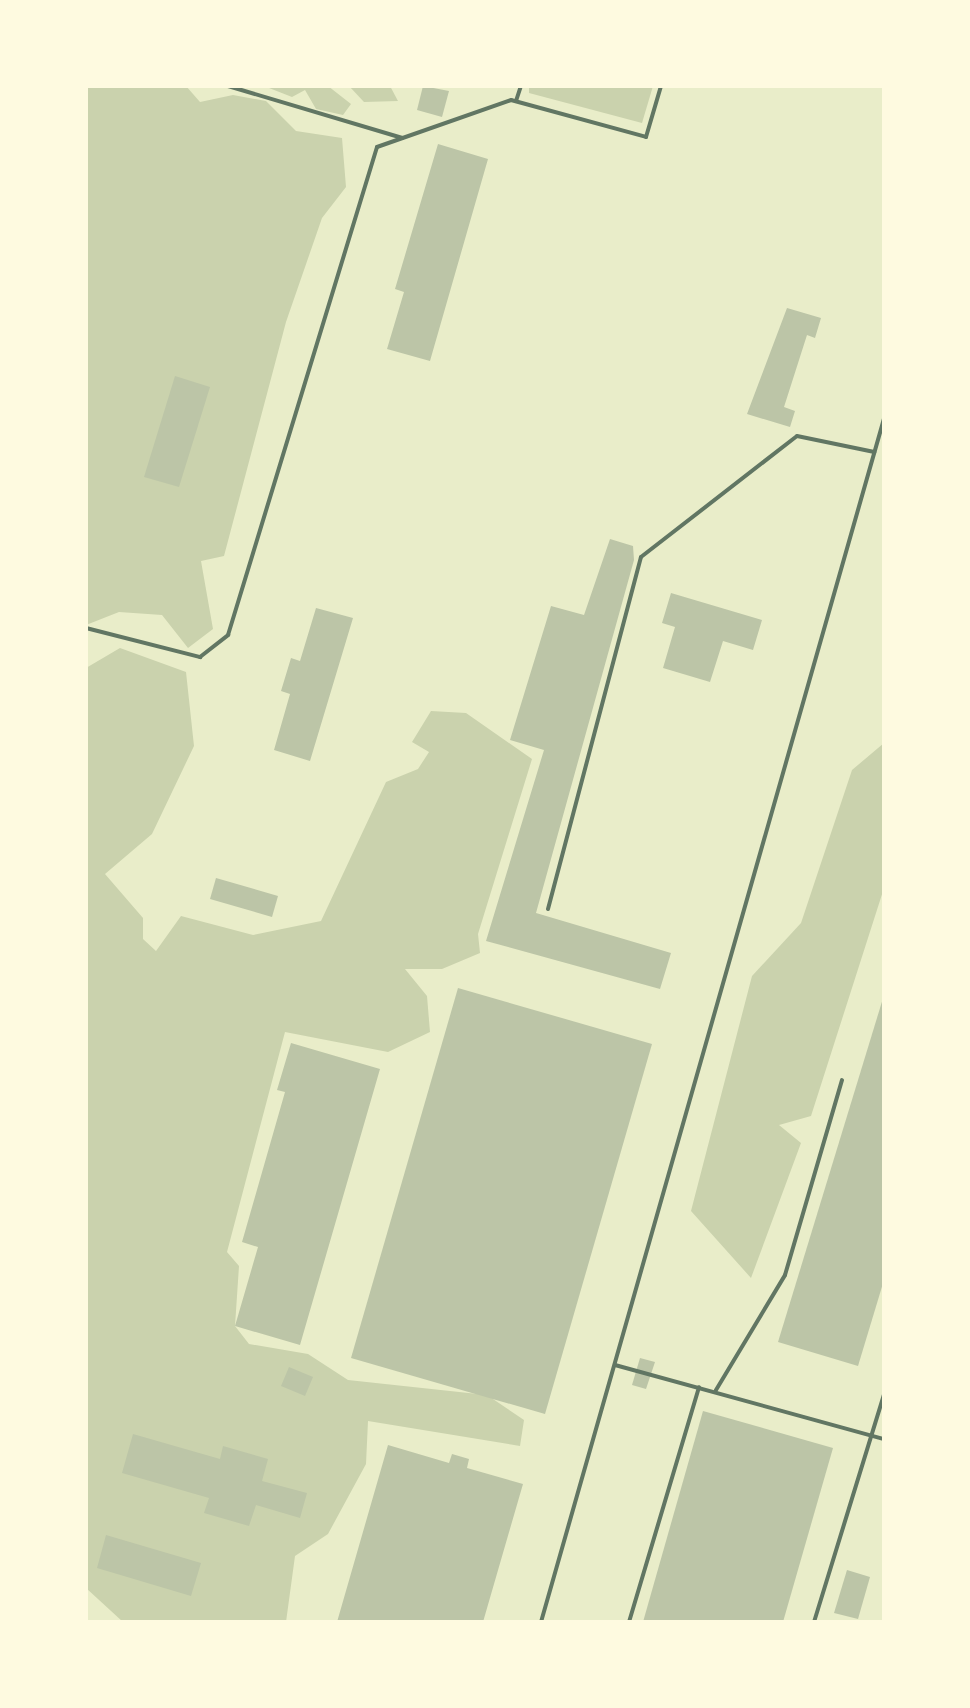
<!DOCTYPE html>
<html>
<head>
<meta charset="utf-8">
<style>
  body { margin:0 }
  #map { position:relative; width:970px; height:1708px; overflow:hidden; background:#e9edc9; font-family:"Source Sans 3",sans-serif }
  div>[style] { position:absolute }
  .green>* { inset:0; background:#cad2ad }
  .building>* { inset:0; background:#bcc5a7 }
  .service>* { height:4px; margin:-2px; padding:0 2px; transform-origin:2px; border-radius:2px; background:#617663 }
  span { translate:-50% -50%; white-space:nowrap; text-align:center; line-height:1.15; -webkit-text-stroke:6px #fefae0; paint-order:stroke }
  .frame { position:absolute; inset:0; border:88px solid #fefae0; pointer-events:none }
</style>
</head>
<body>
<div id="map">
  <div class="green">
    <i style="clip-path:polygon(86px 86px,186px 86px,200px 102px,233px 95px,266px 101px,296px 131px,342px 138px,346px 187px,322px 218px,286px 322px,224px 556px,201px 561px,213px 629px,188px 648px,162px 615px,119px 612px,86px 625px)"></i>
    <i style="clip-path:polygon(264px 86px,328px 86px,351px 104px,343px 115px,316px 109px,305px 90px,292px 97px)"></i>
    <i style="clip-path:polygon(349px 86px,390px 86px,398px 101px,364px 102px)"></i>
    <i style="clip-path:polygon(529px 86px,653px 86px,642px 123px,529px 93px)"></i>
    <i style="clip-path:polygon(120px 648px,186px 672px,194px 746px,152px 834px,105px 874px,143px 918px,143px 939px,156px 951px,181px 916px,253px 935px,321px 921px,386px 782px,418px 769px,429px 752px,412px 742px,431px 711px,466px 713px,532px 759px,478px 934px,480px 953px,442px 969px,405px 969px,427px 996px,430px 1032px,388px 1052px,285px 1032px,227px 1252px,239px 1266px,235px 1326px,249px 1344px,308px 1354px,348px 1380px,487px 1395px,524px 1420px,520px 1446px,368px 1421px,366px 1464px,328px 1534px,295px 1556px,286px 1622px,123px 1622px,86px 1588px,86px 668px)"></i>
    <i style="clip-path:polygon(884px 743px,884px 888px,811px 1116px,779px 1125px,801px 1143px,751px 1278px,691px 1211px,752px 976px,801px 923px,852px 770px)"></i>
  </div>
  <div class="building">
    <i style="clip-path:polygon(423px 86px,449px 91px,442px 117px,417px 110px)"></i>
    <i style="clip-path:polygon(438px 144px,488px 159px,430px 361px,387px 349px,404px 292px,395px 289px)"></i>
    <i style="clip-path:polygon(787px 308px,821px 318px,815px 338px,807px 335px,784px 407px,795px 411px,790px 427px,747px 414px)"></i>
    <i style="clip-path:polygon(175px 376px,210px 387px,179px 487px,144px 477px)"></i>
    <i style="clip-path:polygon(610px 539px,633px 546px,634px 560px,536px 913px,671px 953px,660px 989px,486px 941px,544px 750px,510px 740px,551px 606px,584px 615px)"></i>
    <i style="clip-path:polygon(671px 593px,762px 620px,753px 650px,723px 641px,710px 682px,663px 668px,675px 627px,662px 623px)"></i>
    <i style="clip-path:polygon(316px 608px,353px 618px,310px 761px,274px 750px,290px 694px,281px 691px,291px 658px,300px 661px)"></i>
    <i style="clip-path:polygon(216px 878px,278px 896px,272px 917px,210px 899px)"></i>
    <i style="clip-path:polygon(458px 988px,652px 1044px,545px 1414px,351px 1358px)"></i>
    <i style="clip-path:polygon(884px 995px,884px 1280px,858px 1366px,778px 1342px)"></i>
    <i style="clip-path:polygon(291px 1043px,380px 1069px,300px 1345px,235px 1326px,258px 1247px,242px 1242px,285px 1092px,277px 1090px)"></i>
    <i style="clip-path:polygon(640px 1358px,655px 1362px,646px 1389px,632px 1385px)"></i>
    <i style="clip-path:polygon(289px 1367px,313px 1377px,305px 1396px,281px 1386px)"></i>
    <i style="clip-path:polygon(703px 1411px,833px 1448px,783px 1622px,643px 1622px)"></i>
    <i style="clip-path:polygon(133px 1434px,220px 1459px,223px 1446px,268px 1459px,262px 1481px,307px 1493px,300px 1518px,256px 1505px,249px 1526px,204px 1513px,209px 1498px,122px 1473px)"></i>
    <i style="clip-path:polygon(388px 1445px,449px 1463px,452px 1454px,469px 1459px,467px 1468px,523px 1484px,483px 1622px,337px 1622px)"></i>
    <i style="clip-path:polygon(106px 1535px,201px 1563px,191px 1596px,97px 1568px)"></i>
    <i style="clip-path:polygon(847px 1570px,870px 1577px,858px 1619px,834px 1613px)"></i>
  </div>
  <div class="service">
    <i style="left:228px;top:86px;width:182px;rotate:16.6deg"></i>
    <i style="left:516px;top:101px;width:16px;rotate:-72deg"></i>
    <i style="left:86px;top:628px;width:118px;rotate:14.3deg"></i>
    <i style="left:200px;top:657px;width:36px;rotate:-38deg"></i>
    <i style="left:228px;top:635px;width:510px;rotate:-73.02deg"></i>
    <i style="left:377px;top:147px;width:142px;rotate:-19.3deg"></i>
    <i style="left:511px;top:100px;width:140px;rotate:15.3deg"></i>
    <i style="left:646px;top:137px;width:53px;rotate:-73.6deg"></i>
    <i style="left:548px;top:909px;width:364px;rotate:-75.2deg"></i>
    <i style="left:641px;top:557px;width:197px;rotate:-37.8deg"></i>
    <i style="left:797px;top:436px;width:79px;rotate:11.7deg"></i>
    <i style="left:615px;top:1365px;width:279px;rotate:15.4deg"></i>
    <i style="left:716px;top:1390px;width:134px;rotate:-59deg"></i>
    <i style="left:785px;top:1275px;width:203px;rotate:-73.7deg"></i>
    <i style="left:541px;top:1622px;width:1251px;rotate:-74.09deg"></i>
    <i style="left:629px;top:1622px;width:245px;rotate:-73.4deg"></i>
    <i style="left:814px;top:1622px;width:239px;rotate:-72.9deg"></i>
  </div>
  <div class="frame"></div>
</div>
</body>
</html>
